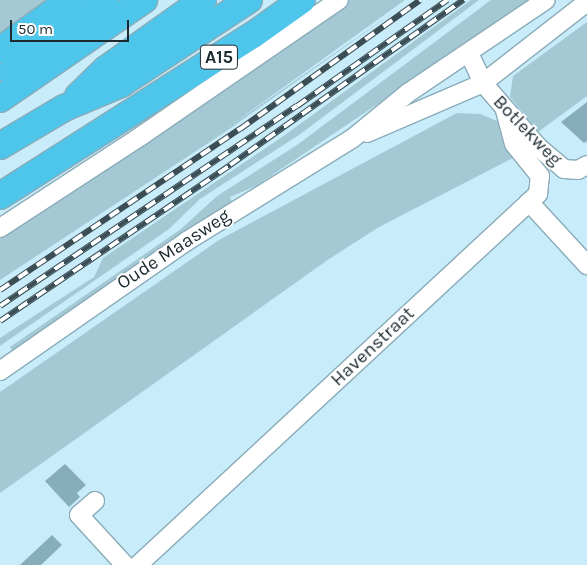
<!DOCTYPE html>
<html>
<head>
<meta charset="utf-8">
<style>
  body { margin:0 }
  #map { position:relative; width:587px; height:565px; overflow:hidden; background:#c8ecfa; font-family:Karla,sans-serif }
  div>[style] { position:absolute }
  .green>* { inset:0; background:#a5c8d5 }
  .building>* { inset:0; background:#87adbb }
  .roads { filter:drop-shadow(1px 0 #8aacb9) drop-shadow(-1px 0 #8aacb9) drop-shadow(0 1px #8aacb9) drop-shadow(0 -1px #8aacb9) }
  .minor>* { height:18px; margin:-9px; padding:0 9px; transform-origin:9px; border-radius:9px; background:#fff }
  .highway>* { height:26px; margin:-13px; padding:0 13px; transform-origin:13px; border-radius:13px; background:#4ec6eb }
  .rail>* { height:5.5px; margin-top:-2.75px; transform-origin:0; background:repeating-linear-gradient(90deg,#fff 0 11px,#3c4e55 0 22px); box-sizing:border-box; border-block:1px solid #3c4e55 }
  span { translate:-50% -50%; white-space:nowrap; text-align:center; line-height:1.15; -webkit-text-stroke:4px #fff; paint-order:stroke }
  .shield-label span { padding:1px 4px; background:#fff; border:1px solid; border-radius:4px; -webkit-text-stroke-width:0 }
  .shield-label { font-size:18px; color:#1d2b30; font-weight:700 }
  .street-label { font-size:19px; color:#1d2b30 }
  .scale { position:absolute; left:10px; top:20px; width:119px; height:22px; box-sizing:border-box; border:2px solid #1d2b30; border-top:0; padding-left:6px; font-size:15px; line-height:18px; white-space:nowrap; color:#1d2b30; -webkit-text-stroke:4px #fff; paint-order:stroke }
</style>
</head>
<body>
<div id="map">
  <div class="green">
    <i style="clip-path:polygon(0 0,57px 0,0 40px)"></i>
    <i style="clip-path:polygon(348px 0,405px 0,224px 130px,411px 0,225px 132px,0 280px,0 232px)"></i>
    <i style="clip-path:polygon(471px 0,479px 0,299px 135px,200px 199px,169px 229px,0 346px,0 338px,94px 277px,103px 258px,282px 137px)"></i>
    <i style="clip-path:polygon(491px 0,532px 0,256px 186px,230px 197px,232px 202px,13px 352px,10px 347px,181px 229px,217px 196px,297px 145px)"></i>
    <i style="clip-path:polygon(587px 22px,587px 96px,538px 132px,510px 97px,513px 76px)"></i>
    <i style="clip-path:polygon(457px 113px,480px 114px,497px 121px,505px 133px,513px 158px,379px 227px,329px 259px,0 493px,0 392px,219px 240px)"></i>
  </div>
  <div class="building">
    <i style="clip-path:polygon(587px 102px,587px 141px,584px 143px,561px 122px)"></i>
    <i style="clip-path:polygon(65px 464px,86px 485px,77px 493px,80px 497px,69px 507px,45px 481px)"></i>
    <i style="clip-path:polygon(52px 535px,62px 545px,41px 565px,20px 565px)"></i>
  </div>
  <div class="roads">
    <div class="minor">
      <i style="left:469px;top:53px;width:33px;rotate:65deg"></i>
      <i style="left:483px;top:83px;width:84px;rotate:49.3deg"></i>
      <i style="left:538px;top:147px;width:34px;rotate:40deg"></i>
      <i style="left:564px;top:169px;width:14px;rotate:4deg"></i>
      <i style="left:578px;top:170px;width:10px;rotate:-29deg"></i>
      <i style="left:367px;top:133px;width:126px;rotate:-23.3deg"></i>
      <i style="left:483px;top:83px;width:132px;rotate:-37.9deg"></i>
      <i style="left:529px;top:202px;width:86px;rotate:47.4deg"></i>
      <i style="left:0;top:228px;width:168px;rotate:-33.1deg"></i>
      <i style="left:141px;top:136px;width:240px;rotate:-34.5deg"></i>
      <i style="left:0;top:371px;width:228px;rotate:-34.8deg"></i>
      <i style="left:187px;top:241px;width:195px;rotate:-31.8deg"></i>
      <i style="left:353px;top:138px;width:71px;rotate:-39.3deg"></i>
      <i style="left:408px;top:93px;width:166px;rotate:-34deg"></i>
      <i style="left:95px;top:501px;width:21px;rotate:139deg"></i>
      <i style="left:79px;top:515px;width:68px;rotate:47.4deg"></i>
      <i style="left:138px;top:565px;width:546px;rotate:-42.85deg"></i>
      <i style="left:538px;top:194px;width:18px;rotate:-84deg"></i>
      <i style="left:540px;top:176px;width:41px;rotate:-129.1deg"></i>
      <i style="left:514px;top:144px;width:35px;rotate:-105deg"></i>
    </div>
    <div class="highway">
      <i style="left:0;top:50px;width:86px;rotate:-35.5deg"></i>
      <i style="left:11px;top:72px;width:119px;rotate:-37.2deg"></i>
      <i style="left:78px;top:96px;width:39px;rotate:-44deg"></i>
      <i style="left:106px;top:69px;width:119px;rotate:-35.4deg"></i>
      <i style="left:0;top:99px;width:175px;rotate:-34.5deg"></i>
      <i style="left:0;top:146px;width:74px;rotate:-30.7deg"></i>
      <i style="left:64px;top:108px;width:62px;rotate:-22.8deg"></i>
      <i style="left:121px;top:84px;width:153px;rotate:-33.3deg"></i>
      <i style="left:0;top:196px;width:300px;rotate:-32.5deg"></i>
      <i style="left:253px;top:35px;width:60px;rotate:-35.5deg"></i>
    </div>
  </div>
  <div class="rail">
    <i style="left:0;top:290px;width:289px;rotate:-33.9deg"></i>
    <i style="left:240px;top:129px;width:221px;rotate:-35.6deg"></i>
    <i style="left:0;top:306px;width:358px;rotate:-34deg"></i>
    <i style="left:297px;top:106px;width:184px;rotate:-35.2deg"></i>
    <i style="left:0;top:321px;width:278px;rotate:-34.1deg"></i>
    <i style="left:230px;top:165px;width:286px;rotate:-35.3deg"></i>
  </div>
  <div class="shield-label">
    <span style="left:219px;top:57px">A15</span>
  </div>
  <div class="street-label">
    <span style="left:527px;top:131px;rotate:46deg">Botlekweg</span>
    <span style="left:174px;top:250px;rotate:-33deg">Oude Maasweg</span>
    <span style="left:373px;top:347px;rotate:-43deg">Havenstraat</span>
  </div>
  <div class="scale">50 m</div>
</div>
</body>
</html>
